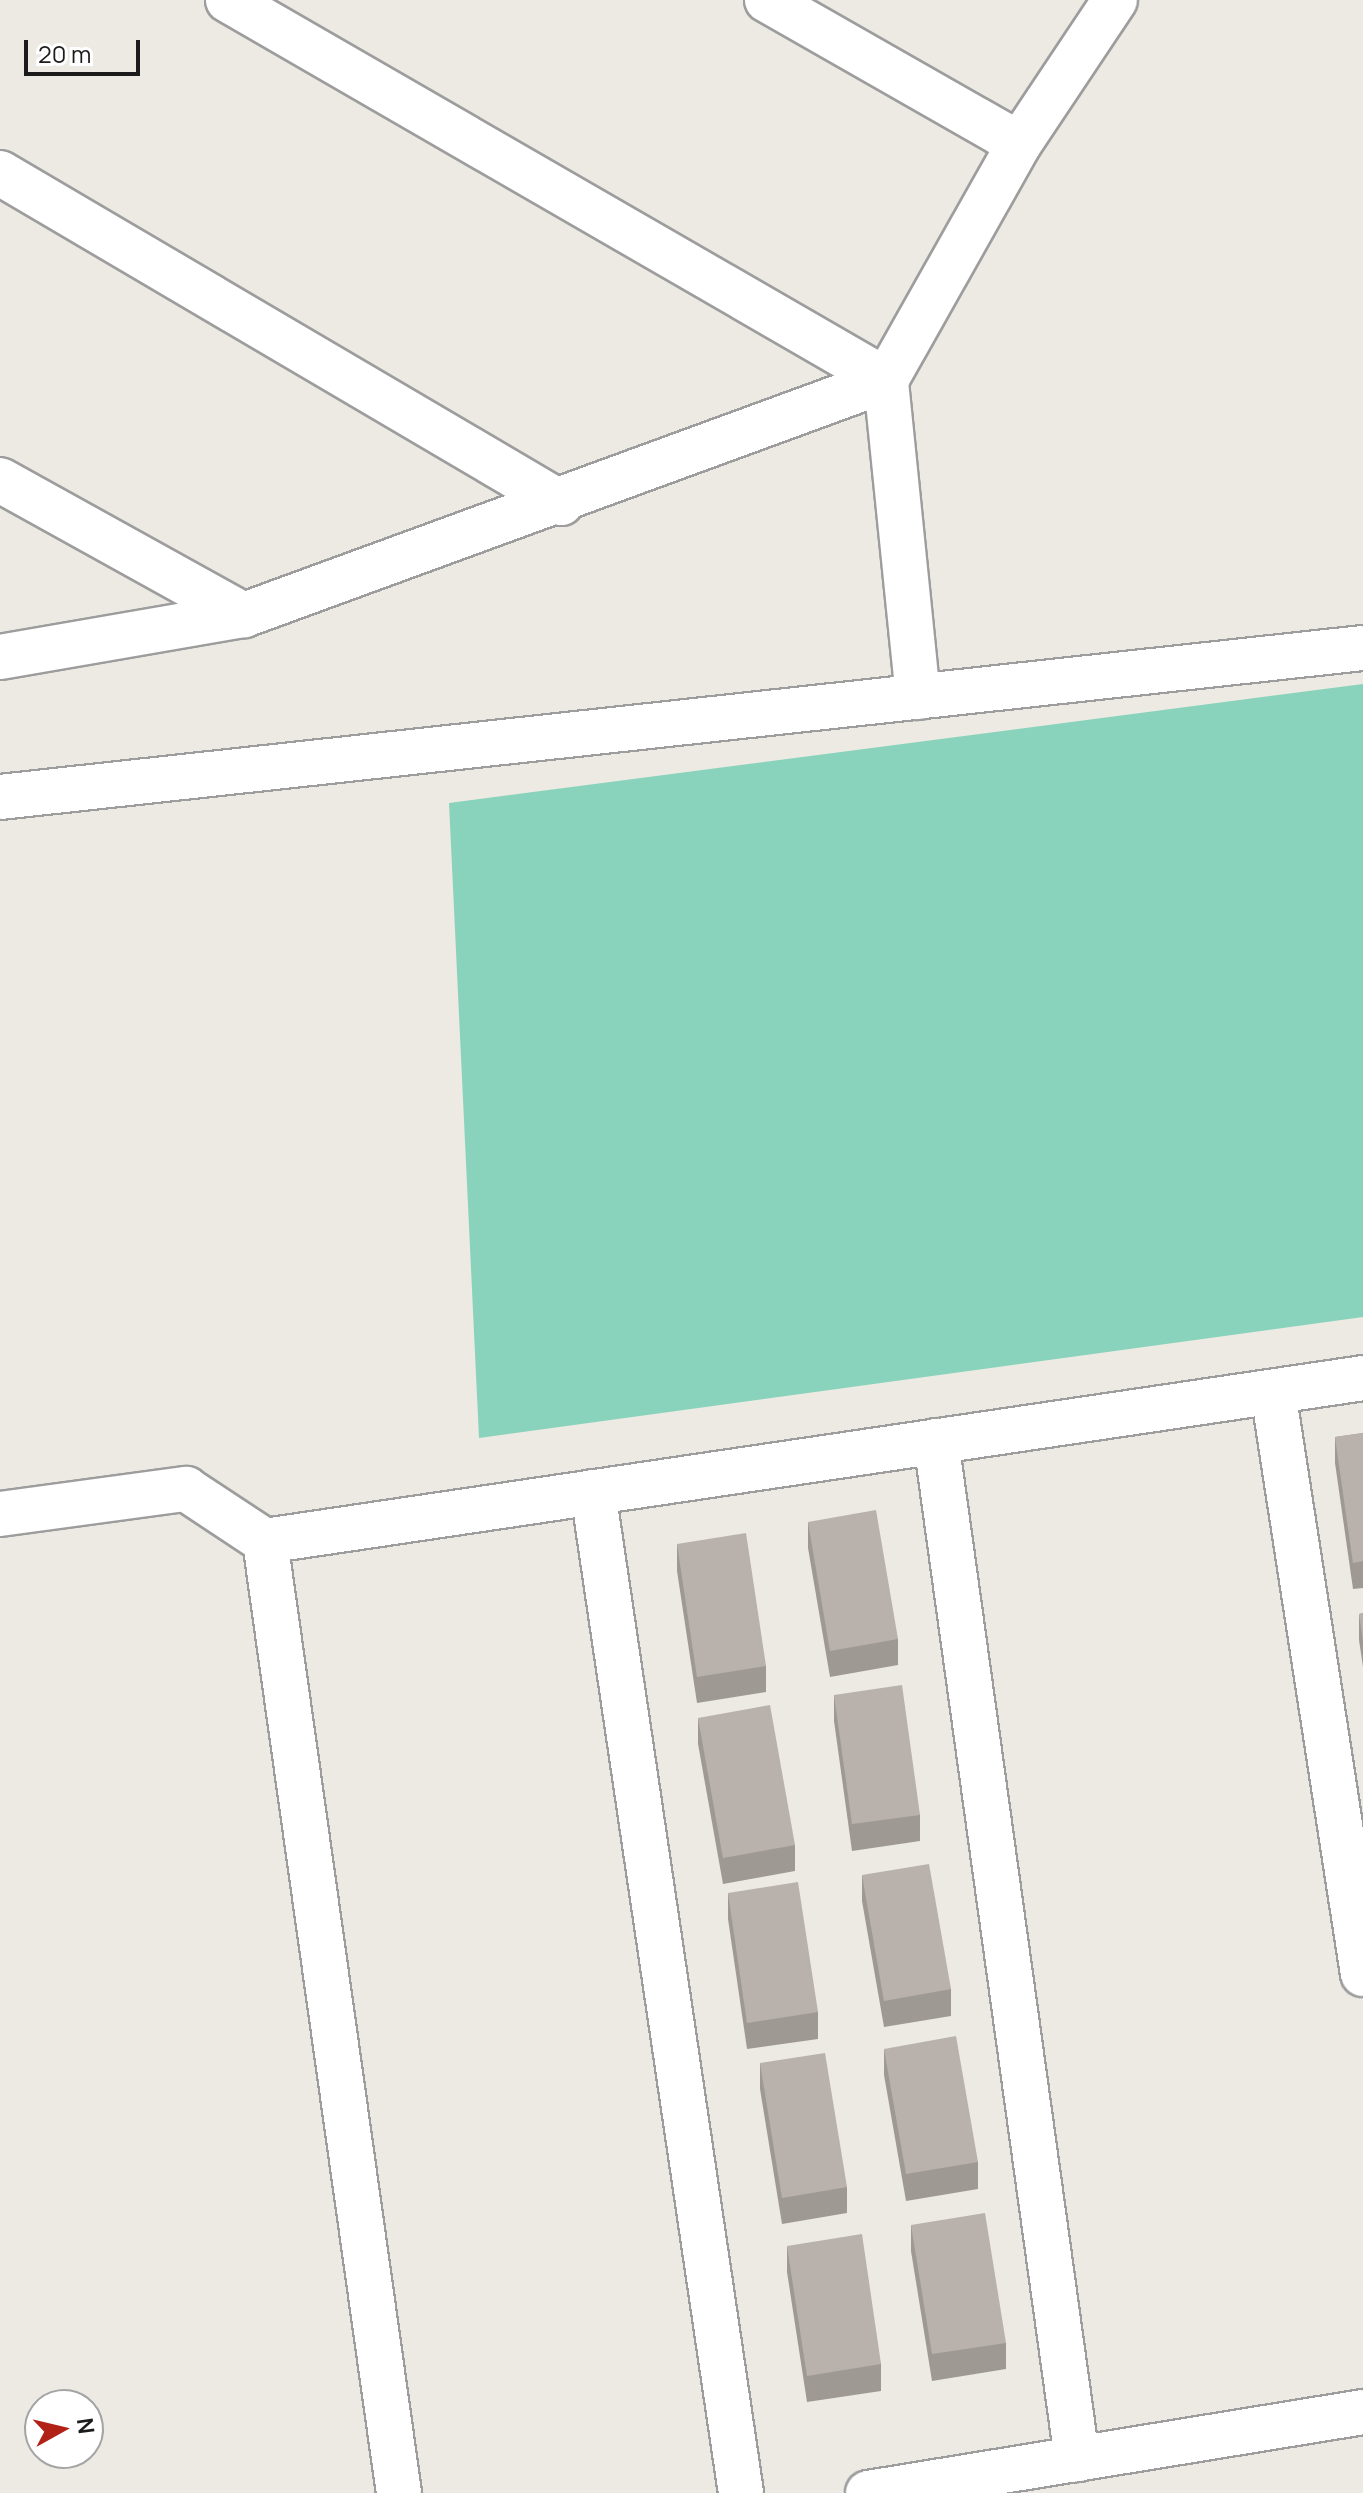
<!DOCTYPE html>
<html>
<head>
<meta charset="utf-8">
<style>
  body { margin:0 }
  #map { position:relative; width:1363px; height:2493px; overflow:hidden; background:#eceae3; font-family:Manrope,sans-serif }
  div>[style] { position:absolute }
  .pitch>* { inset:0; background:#89d3bc }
  .roads { filter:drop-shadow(2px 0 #9d9d9d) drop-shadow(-2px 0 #9d9d9d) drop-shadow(0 2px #9d9d9d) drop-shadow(0 -2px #9d9d9d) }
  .minor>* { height:44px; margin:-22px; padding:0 22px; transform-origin:22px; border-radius:22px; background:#fff }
  .wall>* { inset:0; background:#9f9994 }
  .building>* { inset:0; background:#b9b2ac }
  span { translate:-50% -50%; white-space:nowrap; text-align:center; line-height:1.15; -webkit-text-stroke:8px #fff; paint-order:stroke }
  .north { position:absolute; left:24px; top:2389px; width:80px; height:80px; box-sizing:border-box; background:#fff; border:2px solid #a4a4a4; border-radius:50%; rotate:82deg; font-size:22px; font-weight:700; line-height:32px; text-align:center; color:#1c1c1c }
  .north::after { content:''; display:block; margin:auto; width:28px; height:36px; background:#b22116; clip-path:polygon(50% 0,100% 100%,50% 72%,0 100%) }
  .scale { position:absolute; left:24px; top:40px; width:116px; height:36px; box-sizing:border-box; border:4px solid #1c1c1c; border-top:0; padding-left:10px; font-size:24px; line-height:28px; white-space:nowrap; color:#1c1c1c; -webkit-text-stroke:6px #fff; paint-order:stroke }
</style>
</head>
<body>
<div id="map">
  <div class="pitch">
    <i style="clip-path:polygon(1363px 684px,1363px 1317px,479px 1438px,449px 803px)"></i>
  </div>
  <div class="roads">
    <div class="minor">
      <i style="left:228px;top:0;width:760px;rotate:30.01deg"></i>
      <i style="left:767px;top:0;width:290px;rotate:29.7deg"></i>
      <i style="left:0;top:173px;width:651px;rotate:30.47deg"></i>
      <i style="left:0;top:480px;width:279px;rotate:29deg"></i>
      <i style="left:0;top:657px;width:248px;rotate:-9.8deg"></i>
      <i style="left:244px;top:615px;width:684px;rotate:-20.1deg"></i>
      <i style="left:918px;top:697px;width:319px;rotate:-95.8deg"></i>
      <i style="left:886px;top:380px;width:271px;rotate:-60.6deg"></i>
      <i style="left:1019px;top:144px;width:173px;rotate:-56.3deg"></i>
      <i style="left:0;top:797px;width:1371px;rotate:-6.24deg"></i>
      <i style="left:1273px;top:1392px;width:589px;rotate:81.21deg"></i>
      <i style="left:936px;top:1441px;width:1028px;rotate:82.11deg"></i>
      <i style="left:593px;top:1492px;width:1012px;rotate:81.59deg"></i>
      <i style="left:0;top:1514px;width:188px;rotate:-7.7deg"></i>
      <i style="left:186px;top:1489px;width:95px;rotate:33.4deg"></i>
      <i style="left:265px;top:1541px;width:961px;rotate:81.99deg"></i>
      <i style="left:265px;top:1541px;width:1110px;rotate:-8.44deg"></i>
      <i style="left:868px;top:2493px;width:502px;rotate:-9.29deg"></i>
    </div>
  </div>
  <div class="wall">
    <i style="clip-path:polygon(1363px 1433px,1363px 1588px,1353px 1589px,1335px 1463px,1335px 1437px)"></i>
    <i style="clip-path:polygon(808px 1522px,898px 1639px,898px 1665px,830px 1677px,808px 1548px)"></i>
    <i style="clip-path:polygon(677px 1544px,766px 1666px,766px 1692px,697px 1703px,677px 1571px)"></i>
    <i style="clip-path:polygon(1363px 1613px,1363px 1667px,1359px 1640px,1359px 1614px)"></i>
    <i style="clip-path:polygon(834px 1695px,920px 1815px,920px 1841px,852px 1851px,834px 1721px)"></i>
    <i style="clip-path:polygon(698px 1718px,795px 1845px,795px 1871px,723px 1884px,698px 1744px)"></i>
    <i style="clip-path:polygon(862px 1875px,951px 1989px,951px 2016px,884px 2027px,862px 1901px)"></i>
    <i style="clip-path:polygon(728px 1893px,818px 2012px,818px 2039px,747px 2049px,728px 1919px)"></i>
    <i style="clip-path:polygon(884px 2049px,978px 2162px,978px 2189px,906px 2201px,884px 2075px)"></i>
    <i style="clip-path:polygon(760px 2063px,847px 2187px,847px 2213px,782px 2224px,760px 2089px)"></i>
    <i style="clip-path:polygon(911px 2225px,1006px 2343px,1006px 2369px,932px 2381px,911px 2251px)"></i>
    <i style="clip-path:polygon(787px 2246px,881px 2364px,881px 2391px,807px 2402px,787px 2272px)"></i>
  </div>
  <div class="building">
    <i style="clip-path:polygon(1363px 1433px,1363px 1561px,1353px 1563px,1335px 1437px)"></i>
    <i style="clip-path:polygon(876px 1510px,898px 1639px,830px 1651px,808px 1522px)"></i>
    <i style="clip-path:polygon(746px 1533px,766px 1666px,697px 1677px,677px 1544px)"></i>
    <i style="clip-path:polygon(1363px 1613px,1363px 1641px,1359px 1614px)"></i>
    <i style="clip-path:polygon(902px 1685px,920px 1815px,852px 1824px,834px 1695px)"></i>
    <i style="clip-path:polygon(770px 1705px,795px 1845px,723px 1858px,698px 1718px)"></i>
    <i style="clip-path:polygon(929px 1864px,951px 1989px,884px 2001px,862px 1875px)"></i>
    <i style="clip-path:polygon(798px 1882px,818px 2012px,747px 2023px,728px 1893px)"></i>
    <i style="clip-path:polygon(956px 2036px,978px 2162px,906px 2174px,884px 2049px)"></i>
    <i style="clip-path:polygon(825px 2053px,847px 2187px,782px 2198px,760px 2063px)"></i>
    <i style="clip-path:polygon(985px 2213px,1006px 2343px,932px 2354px,911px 2225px)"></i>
    <i style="clip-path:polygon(862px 2234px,881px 2364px,807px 2376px,787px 2246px)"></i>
  </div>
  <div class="north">N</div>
  <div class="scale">20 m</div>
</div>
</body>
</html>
